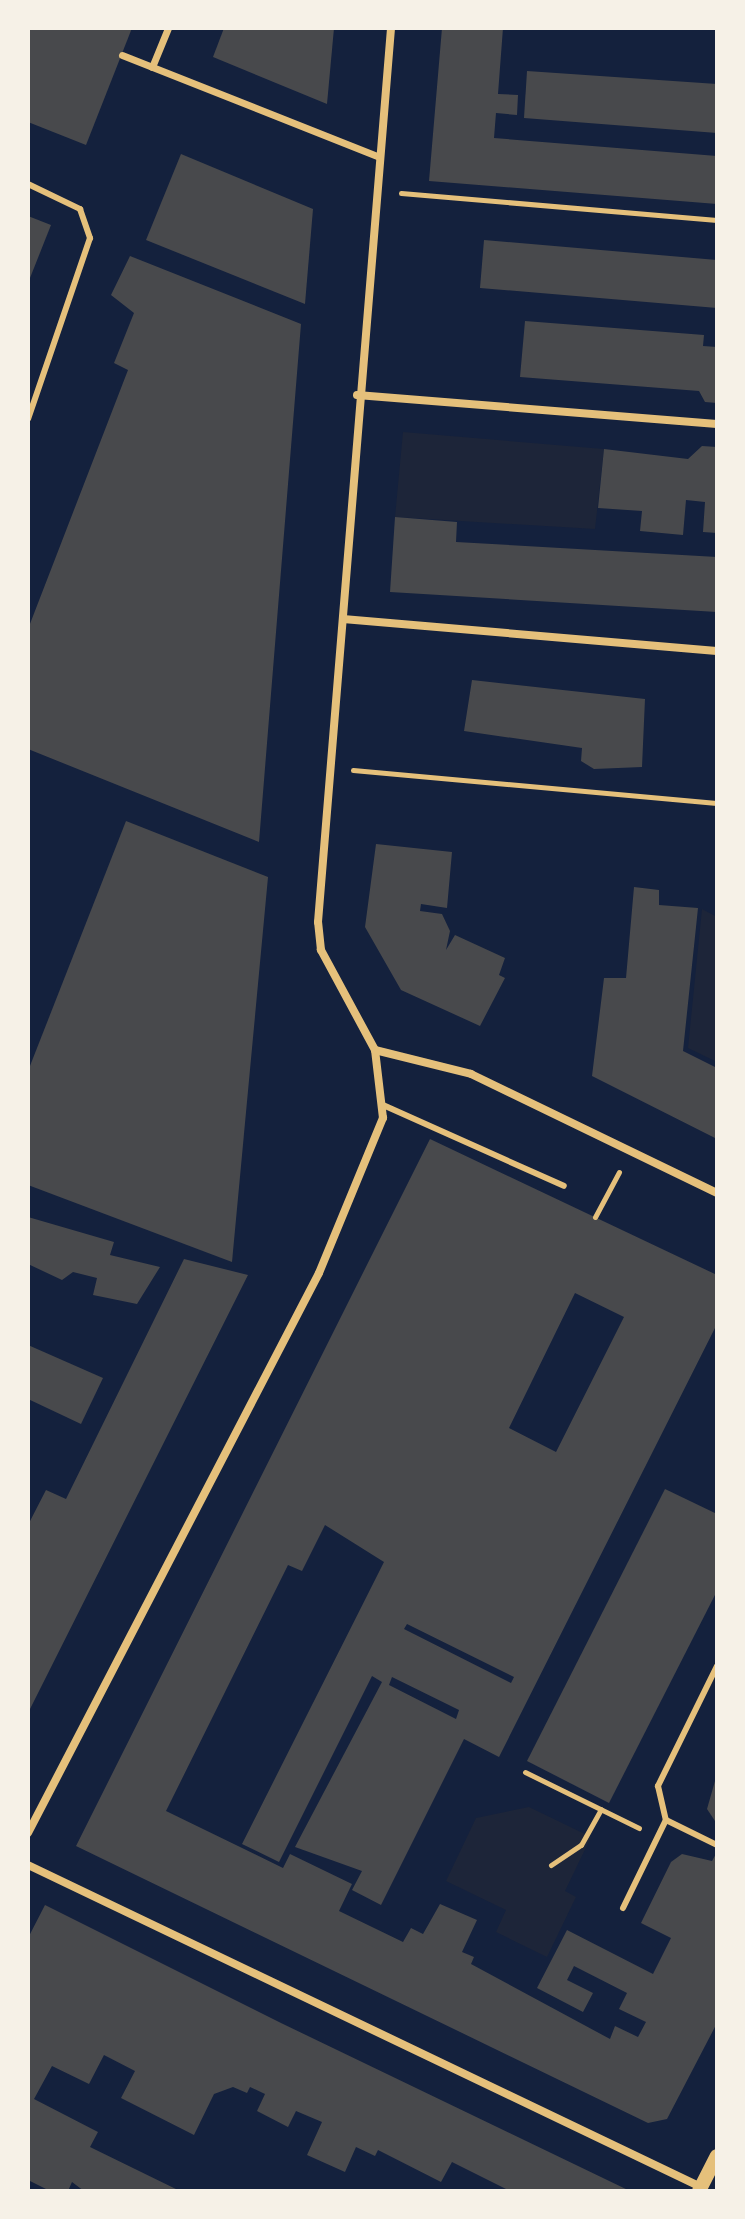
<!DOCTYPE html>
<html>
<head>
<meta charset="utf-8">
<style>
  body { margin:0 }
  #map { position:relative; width:745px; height:2219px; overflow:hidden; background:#14213d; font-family:Manrope,sans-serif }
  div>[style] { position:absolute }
  .green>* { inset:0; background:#1d2539 }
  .building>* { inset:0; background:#48494c }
  .path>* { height:5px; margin:-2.5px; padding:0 2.5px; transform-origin:2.5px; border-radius:2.5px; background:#e5c07b }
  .service>* { height:6px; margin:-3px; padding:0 3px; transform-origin:3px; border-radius:3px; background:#e5c07b }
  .pedestrian>* { height:7px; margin:-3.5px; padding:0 3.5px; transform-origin:3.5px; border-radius:3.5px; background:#e5c07b }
  .minor>* { height:8px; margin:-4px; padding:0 4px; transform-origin:4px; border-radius:4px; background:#e5c07b }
  .tertiary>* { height:14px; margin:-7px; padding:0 7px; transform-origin:7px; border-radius:7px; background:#e5c07b }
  span { translate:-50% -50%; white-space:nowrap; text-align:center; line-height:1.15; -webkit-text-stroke:8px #f6f1e7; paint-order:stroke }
  .frame { position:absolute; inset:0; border:30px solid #f6f1e7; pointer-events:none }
</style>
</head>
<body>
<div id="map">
  <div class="green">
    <i style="clip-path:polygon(403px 432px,604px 449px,595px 529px,395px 517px)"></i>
    <i style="clip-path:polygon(702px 909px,717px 917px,717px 1062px,688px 1048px)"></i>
    <i style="clip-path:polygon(529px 1807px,591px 1837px,565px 1891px,576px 1897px,547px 1957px,496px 1932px,506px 1910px,446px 1881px,476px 1818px)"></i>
  </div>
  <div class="building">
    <i style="clip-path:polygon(28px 28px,132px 28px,86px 145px,28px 122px)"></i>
    <i style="clip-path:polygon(224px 28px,334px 28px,327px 104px,213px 57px)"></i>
    <i style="clip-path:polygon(442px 28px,503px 28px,498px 94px,518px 95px,517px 115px,496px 113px,494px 138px,717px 156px,717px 204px,429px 181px)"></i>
    <i style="clip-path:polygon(527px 71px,717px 84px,717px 133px,524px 118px)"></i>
    <i style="clip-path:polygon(181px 154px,313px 209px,305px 304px,146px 240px)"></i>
    <i style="clip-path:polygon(28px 216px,51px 225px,28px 283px)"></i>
    <i style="clip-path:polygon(484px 240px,717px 260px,717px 308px,480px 288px)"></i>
    <i style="clip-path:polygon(130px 256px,301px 324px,259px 842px,28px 749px,28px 629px,128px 370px,114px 363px,134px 313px,111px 295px)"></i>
    <i style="clip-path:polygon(525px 321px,704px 335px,703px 346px,717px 347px,717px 403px,705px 402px,699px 391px,520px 377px)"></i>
    <i style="clip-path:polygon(702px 446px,717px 447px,717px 533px,703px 532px,705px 502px,686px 500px,683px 535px,640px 531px,642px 511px,598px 508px,604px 449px,688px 459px)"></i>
    <i style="clip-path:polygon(395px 517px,457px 522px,456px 542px,717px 557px,717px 612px,390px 592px)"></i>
    <i style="clip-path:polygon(472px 680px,645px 699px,642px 767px,594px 769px,581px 761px,582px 748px,464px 731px)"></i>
    <i style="clip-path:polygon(126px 821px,268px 877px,232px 1262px,28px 1185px,28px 1071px)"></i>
    <i style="clip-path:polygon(376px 844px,452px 852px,447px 908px,421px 904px,420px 911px,442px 914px,450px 931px,446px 950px,455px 935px,505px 958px,499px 975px,505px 978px,480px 1026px,401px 990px,365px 927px)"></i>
    <i style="clip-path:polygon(634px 887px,659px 890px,659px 905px,698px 908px,683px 1051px,717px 1068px,717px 1139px,592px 1076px,604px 978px,626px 978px)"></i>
    <i style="clip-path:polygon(evenodd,430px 1139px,717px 1275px,717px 1324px,499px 1757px,464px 1739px,381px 1905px,352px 1890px,362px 1871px,295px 1847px,382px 1682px,372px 1676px,279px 1862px,242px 1844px,384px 1562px,325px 1525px,302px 1571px,288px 1565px,166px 1811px,283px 1868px,290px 1854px,352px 1884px,339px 1911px,403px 1942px,411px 1928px,423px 1934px,440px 1904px,477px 1920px,462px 1952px,474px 1957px,471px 1964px,610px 2039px,615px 2026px,638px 2037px,646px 2022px,619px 2009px,627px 1993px,574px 1966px,567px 1980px,593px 1993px,583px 2012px,537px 1988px,567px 1930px,653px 1974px,671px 1938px,641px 1923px,671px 1862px,682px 1854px,712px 1861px,717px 1852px,717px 2023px,667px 2119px,648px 2123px,76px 1846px,430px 1139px,575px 1293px,624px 1317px,556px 1452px,509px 1428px,575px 1293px,430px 1139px,407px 1624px,514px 1677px,511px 1683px,404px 1629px,407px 1624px,430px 1139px,392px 1677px,459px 1710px,456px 1719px,389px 1685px,392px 1677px)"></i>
    <i style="clip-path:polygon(28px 1217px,114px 1242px,110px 1255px,160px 1267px,137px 1304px,93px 1295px,97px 1278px,73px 1272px,62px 1280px,28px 1264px)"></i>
    <i style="clip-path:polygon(184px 1259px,248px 1275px,28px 1713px,28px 1525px,46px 1490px,66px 1499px)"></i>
    <i style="clip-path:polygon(28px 1345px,103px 1378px,81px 1424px,28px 1399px)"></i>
    <i style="clip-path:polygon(665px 1489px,717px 1514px,717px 1591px,609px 1803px,527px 1761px)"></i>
    <i style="clip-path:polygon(717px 1774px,717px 1824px,707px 1809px)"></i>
    <i style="clip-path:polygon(45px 1905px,281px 2023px,630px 2191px,510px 2191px,452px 2162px,441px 2182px,378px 2150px,375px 2156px,356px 2147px,345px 2172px,307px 2155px,322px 2122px,296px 2111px,288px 2127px,257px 2111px,265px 2094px,250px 2087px,247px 2093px,233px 2087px,214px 2094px,194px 2135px,121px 2098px,135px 2071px,104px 2055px,89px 2084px,52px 2066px,34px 2099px,98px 2132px,90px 2147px,180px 2191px,84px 2191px,72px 2182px,68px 2191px,50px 2191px,28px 2180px,28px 1938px)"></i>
  </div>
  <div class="path">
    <i style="left:401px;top:193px;width:317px;rotate:4.9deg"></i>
    <i style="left:353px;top:770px;width:365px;rotate:5.2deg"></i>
    <i style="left:595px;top:1217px;width:51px;rotate:-61.9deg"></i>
    <i style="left:525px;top:1772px;width:127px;rotate:26.2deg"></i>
    <i style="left:551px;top:1865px;width:36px;rotate:-34deg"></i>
    <i style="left:581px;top:1845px;width:41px;rotate:-60.9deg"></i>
  </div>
  <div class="service">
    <i style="left:28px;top:184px;width:58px;rotate:25.7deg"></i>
    <i style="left:80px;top:209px;width:31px;rotate:71deg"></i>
    <i style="left:90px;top:238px;width:191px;rotate:108.9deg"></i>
    <i style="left:383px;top:1105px;width:198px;rotate:24.1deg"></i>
    <i style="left:717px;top:1666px;width:134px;rotate:116.2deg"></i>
    <i style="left:658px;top:1786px;width:35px;rotate:77deg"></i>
    <i style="left:666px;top:1820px;width:57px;rotate:26.1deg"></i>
    <i style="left:623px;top:1908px;width:98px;rotate:-64deg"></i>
  </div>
  <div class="pedestrian">
    <i style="left:122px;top:55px;width:277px;rotate:21.6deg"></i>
    <i style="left:152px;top:67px;width:42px;rotate:-67.7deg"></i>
  </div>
  <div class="minor">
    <i style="left:357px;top:395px;width:361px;rotate:4.6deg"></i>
    <i style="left:343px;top:619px;width:375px;rotate:4.9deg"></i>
    <i style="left:375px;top:1050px;width:99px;rotate:14deg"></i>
    <i style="left:471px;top:1074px;width:273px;rotate:25.8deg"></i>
    <i style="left:28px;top:1833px;width:631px;rotate:-62.54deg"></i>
    <i style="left:319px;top:1273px;width:168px;rotate:-67.6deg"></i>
    <i style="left:383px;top:1118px;width:68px;rotate:-96.7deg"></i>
    <i style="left:375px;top:1050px;width:114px;rotate:-118.4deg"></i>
    <i style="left:321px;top:950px;width:28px;rotate:-96deg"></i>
    <i style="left:318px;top:922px;width:897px;rotate:-85.33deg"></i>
    <i style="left:28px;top:1865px;width:748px;rotate:25.57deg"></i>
  </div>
  <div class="tertiary">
    <i style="left:699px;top:2191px;width:39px;rotate:-63deg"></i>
  </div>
  <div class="frame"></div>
</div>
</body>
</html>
